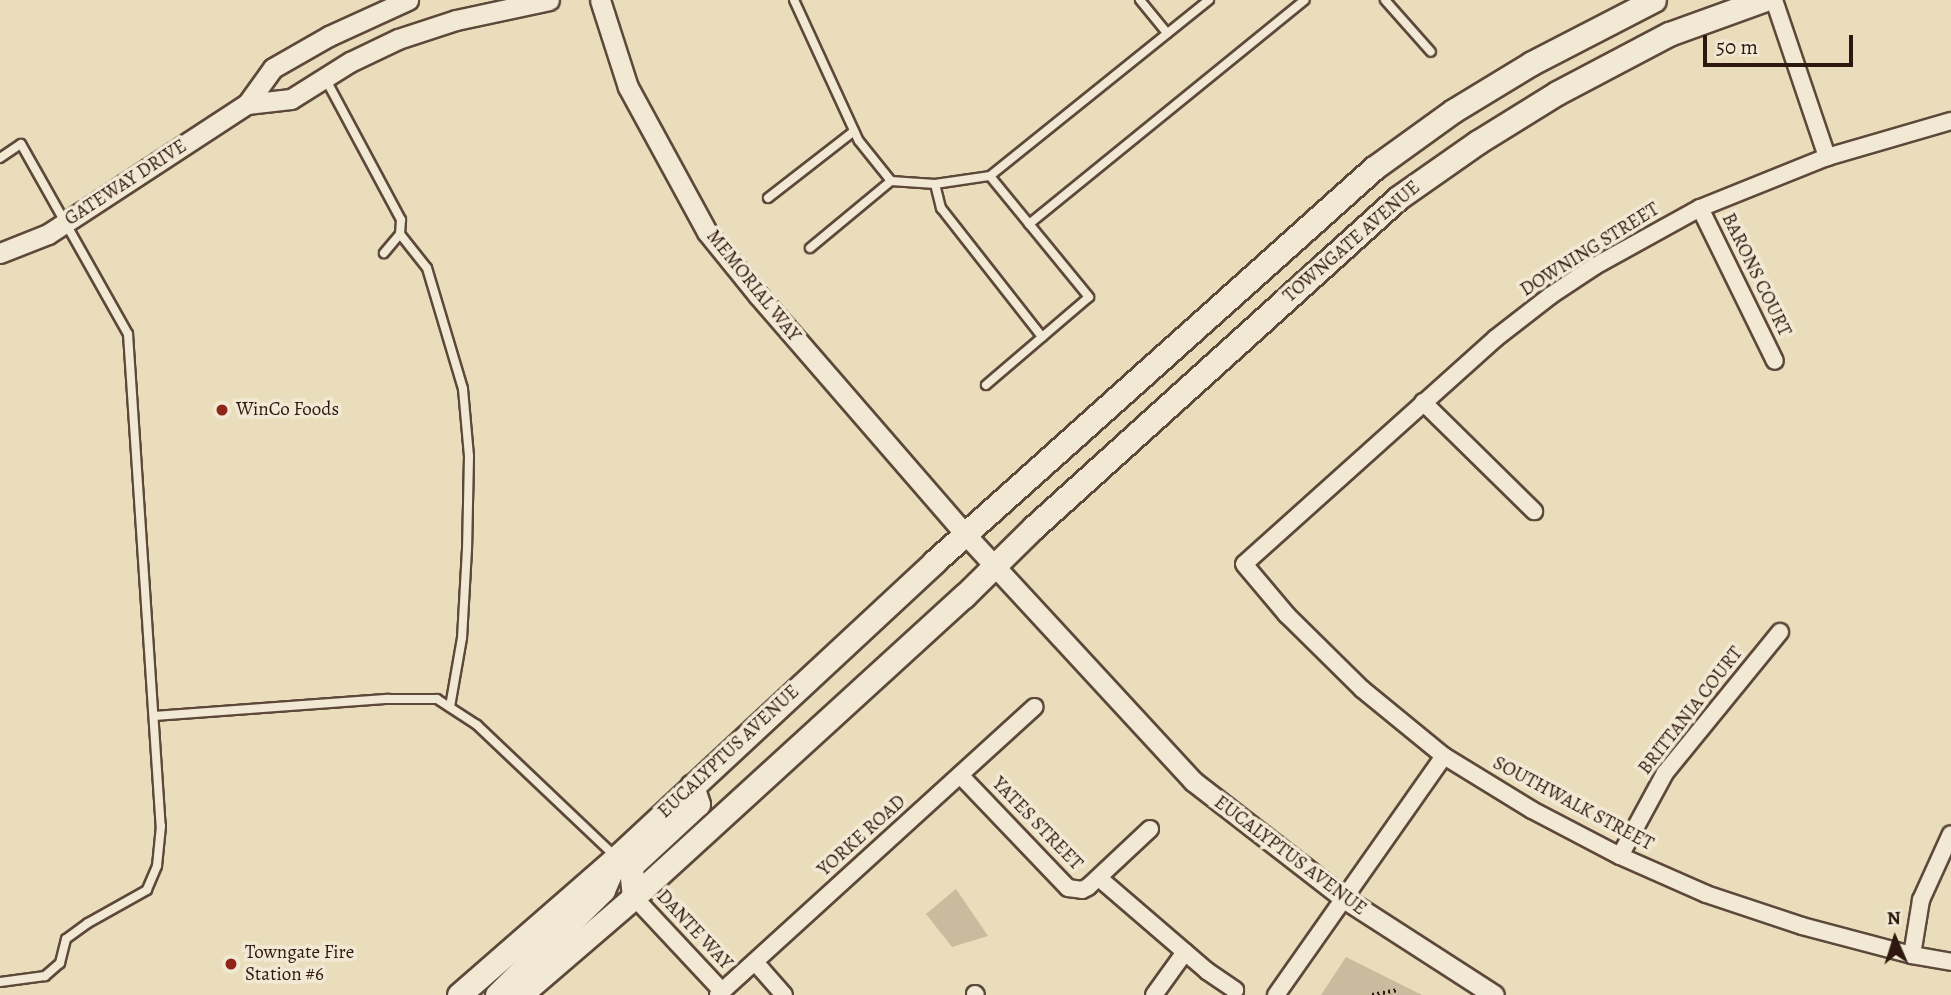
<!DOCTYPE html>
<html>
<head>
<meta charset="utf-8">
<style>
  body { margin:0 }
  #map { position:relative; width:1951px; height:995px; overflow:hidden; background:#eaddbb; font-family:Alegreya,serif }
  div>[style] { position:absolute }
  .green>* { inset:0; background:#cabb9e }
  .path>* { height:3.5px; margin-top:-1.75px; transform-origin:0; background:repeating-linear-gradient(90deg,#2e170f 0 2px,transparent 0 5.5px) }
  .roads { filter:drop-shadow(2px 0 #5d483a) drop-shadow(-2px 0 #5d483a) drop-shadow(0 2px #5d483a) drop-shadow(0 -2px #5d483a) }
  .service>* { height:8px; margin:-4px; padding:0 4px; transform-origin:4px; border-radius:4px; background:#f1e9d3 }
  .minor>* { height:16px; margin:-8px; padding:0 8px; transform-origin:8px; border-radius:8px; background:#f1e9d3 }
  .tertiary>* { height:19px; margin:-9.5px; padding:0 9.5px; transform-origin:9.5px; border-radius:9.5px; background:#f1e9d3 }
  .secondary>* { height:23px; margin:-11.5px; padding:0 11.5px; transform-origin:11.5px; border-radius:11.5px; background:#f1e9d3 }
  .dots>* { width:19px; height:19px; translate:-50% -50%; box-sizing:border-box; border:4px solid #f1e9d3; border-radius:50% }
  span { translate:-50% -50%; white-space:nowrap; text-align:center; line-height:1.15; -webkit-text-stroke:7px #f1e9d3; paint-order:stroke }
  .street-label { font-size:19px; color:#2e170f }
  .poi-label { font-size:19px; color:#2e170f }
  .left { translate:0 -50%; text-align:left }
  .north { position:absolute; left:1860px; top:904px; width:70px; height:70px; -webkit-text-stroke:5px #f1e9d3; paint-order:stroke; rotate:357deg; font-size:19px; font-weight:700; line-height:28px; text-align:center; color:#2e170f }
  .north::after { content:''; display:block; margin:auto; width:24px; height:32px; background:#2e170f; clip-path:polygon(50% 0,100% 100%,50% 72%,0 100%) }
  .scale { position:absolute; left:1703px; top:35px; width:150px; height:32px; box-sizing:border-box; border:4px solid #2e170f; border-top:0; padding-left:9px; font-size:21px; line-height:24px; white-space:nowrap; color:#2e170f; -webkit-text-stroke:5px #f1e9d3; paint-order:stroke }
</style>
</head>
<body>
<div id="map">
  <div class="green">
    <i style="clip-path:polygon(956px 889px,988px 936px,952px 947px,926px 914px)"></i>
    <i style="clip-path:polygon(1346px 957px,1422px 995px,1321px 995px)"></i>
  </div>
  <div class="path">
    <i style="left:1372px;top:995px;width:25px;rotate:-11deg"></i>
  </div>
  <div class="roads">
    <div class="service">
      <i style="left:794px;top:0;width:155px;rotate:65.3deg"></i>
      <i style="left:859px;top:141px;width:51px;rotate:51.3deg"></i>
      <i style="left:891px;top:181px;width:44px;rotate:3.9deg"></i>
      <i style="left:935px;top:184px;width:56px;rotate:-8.3deg"></i>
      <i style="left:990px;top:176px;width:281px;rotate:-38.8deg"></i>
      <i style="left:1140px;top:0;width:43px;rotate:50.7deg"></i>
      <i style="left:1385px;top:0;width:69px;rotate:48.5deg"></i>
      <i style="left:325px;top:78px;width:161px;rotate:61.8deg"></i>
      <i style="left:401px;top:220px;width:14px;rotate:94deg"></i>
      <i style="left:400px;top:234px;width:25px;rotate:130deg"></i>
      <i style="left:0;top:158px;width:25px;rotate:-34deg"></i>
      <i style="left:21px;top:144px;width:218px;rotate:60.6deg"></i>
      <i style="left:128px;top:334px;width:493px;rotate:86.2deg"></i>
      <i style="left:161px;top:826px;width:40px;rotate:95.7deg"></i>
      <i style="left:157px;top:866px;width:26px;rotate:113deg"></i>
      <i style="left:147px;top:890px;width:68px;rotate:150.8deg"></i>
      <i style="left:88px;top:923px;width:27px;rotate:144deg"></i>
      <i style="left:66px;top:939px;width:25px;rotate:104deg"></i>
      <i style="left:60px;top:963px;width:20px;rotate:139deg"></i>
      <i style="left:45px;top:976px;width:45px;rotate:172.4deg"></i>
      <i style="left:935px;top:184px;width:25px;rotate:76deg"></i>
      <i style="left:941px;top:208px;width:164px;rotate:51.9deg"></i>
      <i style="left:768px;top:198px;width:109px;rotate:-37.9deg"></i>
      <i style="left:1029px;top:224px;width:355px;rotate:-39.1deg"></i>
      <i style="left:400px;top:234px;width:43px;rotate:51.5deg"></i>
      <i style="left:427px;top:268px;width:126px;rotate:73.4deg"></i>
      <i style="left:463px;top:389px;width:67px;rotate:84.9deg"></i>
      <i style="left:469px;top:456px;width:93px;rotate:91.2deg"></i>
      <i style="left:467px;top:549px;width:89px;rotate:93.2deg"></i>
      <i style="left:462px;top:638px;width:70px;rotate:99.9deg"></i>
      <i style="left:810px;top:248px;width:105px;rotate:-39.6deg"></i>
      <i style="left:986px;top:385px;width:135px;rotate:-40.5deg"></i>
      <i style="left:1089px;top:297px;width:156px;rotate:-129.3deg"></i>
      <i style="left:154px;top:716px;width:235px;rotate:-4.2deg"></i>
      <i style="left:388px;top:699px;width:49px"></i>
      <i style="left:437px;top:699px;width:48px;rotate:33deg"></i>
      <i style="left:477px;top:725px;width:190px;rotate:43.5deg"></i>
    </div>
    <div class="minor">
      <i style="left:1774px;top:0;width:166px;rotate:71.3deg"></i>
      <i style="left:1951px;top:121px;width:129px;rotate:163.8deg"></i>
      <i style="left:1827px;top:157px;width:137px;rotate:158.1deg"></i>
      <i style="left:1700px;top:208px;width:120px;rotate:151.1deg"></i>
      <i style="left:1595px;top:266px;width:54px;rotate:146.3deg"></i>
      <i style="left:1550px;top:296px;width:68px;rotate:142.1deg"></i>
      <i style="left:1496px;top:338px;width:338px;rotate:138.1deg"></i>
      <i style="left:1244px;top:564px;width:67px;rotate:49.9deg"></i>
      <i style="left:1287px;top:615px;width:105px;rotate:44.6deg"></i>
      <i style="left:1362px;top:689px;width:106px;rotate:39.3deg"></i>
      <i style="left:1444px;top:756px;width:103px;rotate:31.5deg"></i>
      <i style="left:1532px;top:810px;width:99px;rotate:27.6deg"></i>
      <i style="left:1620px;top:856px;width:94px;rotate:23.8deg"></i>
      <i style="left:1706px;top:894px;width:101px;rotate:18.4deg"></i>
      <i style="left:1802px;top:926px;width:114px;rotate:14.8deg"></i>
      <i style="left:1912px;top:955px;width:40px;rotate:10deg"></i>
      <i style="left:1700px;top:208px;width:170px;rotate:63.9deg"></i>
      <i style="left:1423px;top:402px;width:156px;rotate:44.5deg"></i>
      <i style="left:960px;top:775px;width:156px;rotate:46.3deg"></i>
      <i style="left:1068px;top:888px;width:14px;rotate:8deg"></i>
      <i style="left:1082px;top:890px;width:7px;rotate:-27deg"></i>
      <i style="left:1088px;top:887px;width:85px;rotate:-43.1deg"></i>
      <i style="left:1620px;top:856px;width:94px;rotate:-61.5deg"></i>
      <i style="left:1665px;top:773px;width:182px;rotate:-50.8deg"></i>
      <i style="left:1099px;top:878px;width:143px;rotate:40.7deg"></i>
      <i style="left:1207px;top:971px;width:34px;rotate:34deg"></i>
      <i style="left:634px;top:897px;width:129px;rotate:46.9deg"></i>
      <i style="left:1912px;top:955px;width:56px;rotate:-80.7deg"></i>
      <i style="left:1921px;top:900px;width:72px;rotate:-65.6deg"></i>
      <i style="left:755px;top:962px;width:44px;rotate:48.7deg"></i>
      <i style="left:975px;top:994px;width:1px;rotate:45deg"></i>
      <i style="left:718px;top:995px;width:428px;rotate:-42.3deg"></i>
      <i style="left:1154px;top:995px;width:53px;rotate:-54.2deg"></i>
      <i style="left:1276px;top:995px;width:292px;rotate:-54.9deg"></i>
    </div>
    <div class="tertiary">
      <i style="left:600px;top:0;width:91px;rotate:72.2deg"></i>
      <i style="left:628px;top:87px;width:165px;rotate:61.4deg"></i>
      <i style="left:707px;top:232px;width:81px;rotate:51deg"></i>
      <i style="left:758px;top:295px;width:318px;rotate:49.1deg"></i>
      <i style="left:966px;top:535px;width:335px;rotate:47.3deg"></i>
      <i style="left:1193px;top:781px;width:192px;rotate:37.8deg"></i>
      <i style="left:1345px;top:899px;width:177px;rotate:32.8deg"></i>
      <i style="left:247px;top:104px;width:44px;rotate:-6.5deg"></i>
      <i style="left:291px;top:99px;width:70px;rotate:-32.1deg"></i>
      <i style="left:350px;top:62px;width:53px;rotate:-25.6deg"></i>
      <i style="left:398px;top:39px;width:61px;rotate:-18.1deg"></i>
      <i style="left:456px;top:20px;width:95px;rotate:-12.1deg"></i>
      <i style="left:0;top:253px;width:52px;rotate:-21.6deg"></i>
      <i style="left:48px;top:234px;width:238px;rotate:-33.2deg"></i>
      <i style="left:247px;top:104px;width:44px;rotate:-54.2deg"></i>
      <i style="left:273px;top:68px;width:64px;rotate:-29.7deg"></i>
      <i style="left:329px;top:36px;width:87px;rotate:-24.5deg"></i>
    </div>
    <div class="secondary">
      <i style="left:634px;top:897px;width:31px;rotate:-96deg"></i>
      <i style="left:631px;top:866px;width:91px;rotate:-42.8deg"></i>
      <i style="left:698px;top:804px;width:19px;rotate:-108deg"></i>
      <i style="left:459px;top:995px;width:210px;rotate:-41.1deg"></i>
      <i style="left:617px;top:857px;width:433px;rotate:-42.9deg"></i>
      <i style="left:934px;top:562px;width:591px;rotate:-41.84deg"></i>
      <i style="left:1374px;top:168px;width:97px;rotate:-35.8deg"></i>
      <i style="left:1453px;top:111px;width:92px;rotate:-31.3deg"></i>
      <i style="left:1532px;top:63px;width:137px;rotate:-27.3deg"></i>
      <i style="left:497px;top:995px;width:149px;rotate:-44.7deg"></i>
      <i style="left:603px;top:890px;width:26px;rotate:-67deg"></i>
      <i style="left:520px;top:995px;width:150px;rotate:-40.7deg"></i>
      <i style="left:634px;top:897px;width:447px;rotate:-42.4deg"></i>
      <i style="left:964px;top:596px;width:98px;rotate:-44.6deg"></i>
      <i style="left:1034px;top:527px;width:491px;rotate:-42.1deg"></i>
      <i style="left:1398px;top:198px;width:98px;rotate:-35deg"></i>
      <i style="left:1478px;top:142px;width:93px;rotate:-31.8deg"></i>
      <i style="left:1557px;top:93px;width:127px;rotate:-27.8deg"></i>
      <i style="left:1669px;top:34px;width:100px;rotate:-19.9deg"></i>
    </div>
  </div>
  <div class="dots">
    <i style="left:222px;top:410px;background:#8f2418"></i>
    <i style="left:231px;top:964px;background:#8f2418"></i>
  </div>
  <div class="street-label">
    <span style="left:126px;top:183px;rotate:-33deg">GATEWAY DRIVE</span>
    <span style="left:1352px;top:242px;rotate:-41deg">TOWNGATE AVENUE</span>
    <span style="left:1590px;top:250px;rotate:-32deg">DOWNING STREET</span>
    <span style="left:1756px;top:275px;rotate:64deg">BARONS COURT</span>
    <span style="left:753px;top:286px;rotate:51deg">MEMORIAL WAY</span>
    <span style="left:1691px;top:711px;rotate:-52deg">BRITTANIA COURT</span>
    <span style="left:729px;top:752px;rotate:-43deg">EUCALYPTUS AVENUE</span>
    <span style="left:1573px;top:804px;rotate:28deg">SOUTHWALK STREET</span>
    <span style="left:1037px;top:824px;rotate:46deg">YATES STREET</span>
    <span style="left:862px;top:836px;rotate:-42deg">YORKE ROAD</span>
    <span style="left:1290px;top:856px;rotate:37deg">EUCALYPTUS AVENUE</span>
    <span style="left:694px;top:930px;rotate:47deg">DANTE WAY</span>
  </div>
  <div class="poi-label">
    <span class="left" style="left:236px;top:410px">WinCo Foods</span>
    <span class="left" style="left:245px;top:964px">Towngate Fire<br>Station #6</span>
  </div>
  <div class="north">N</div>
  <div class="scale">50 m</div>
</div>
</body>
</html>
